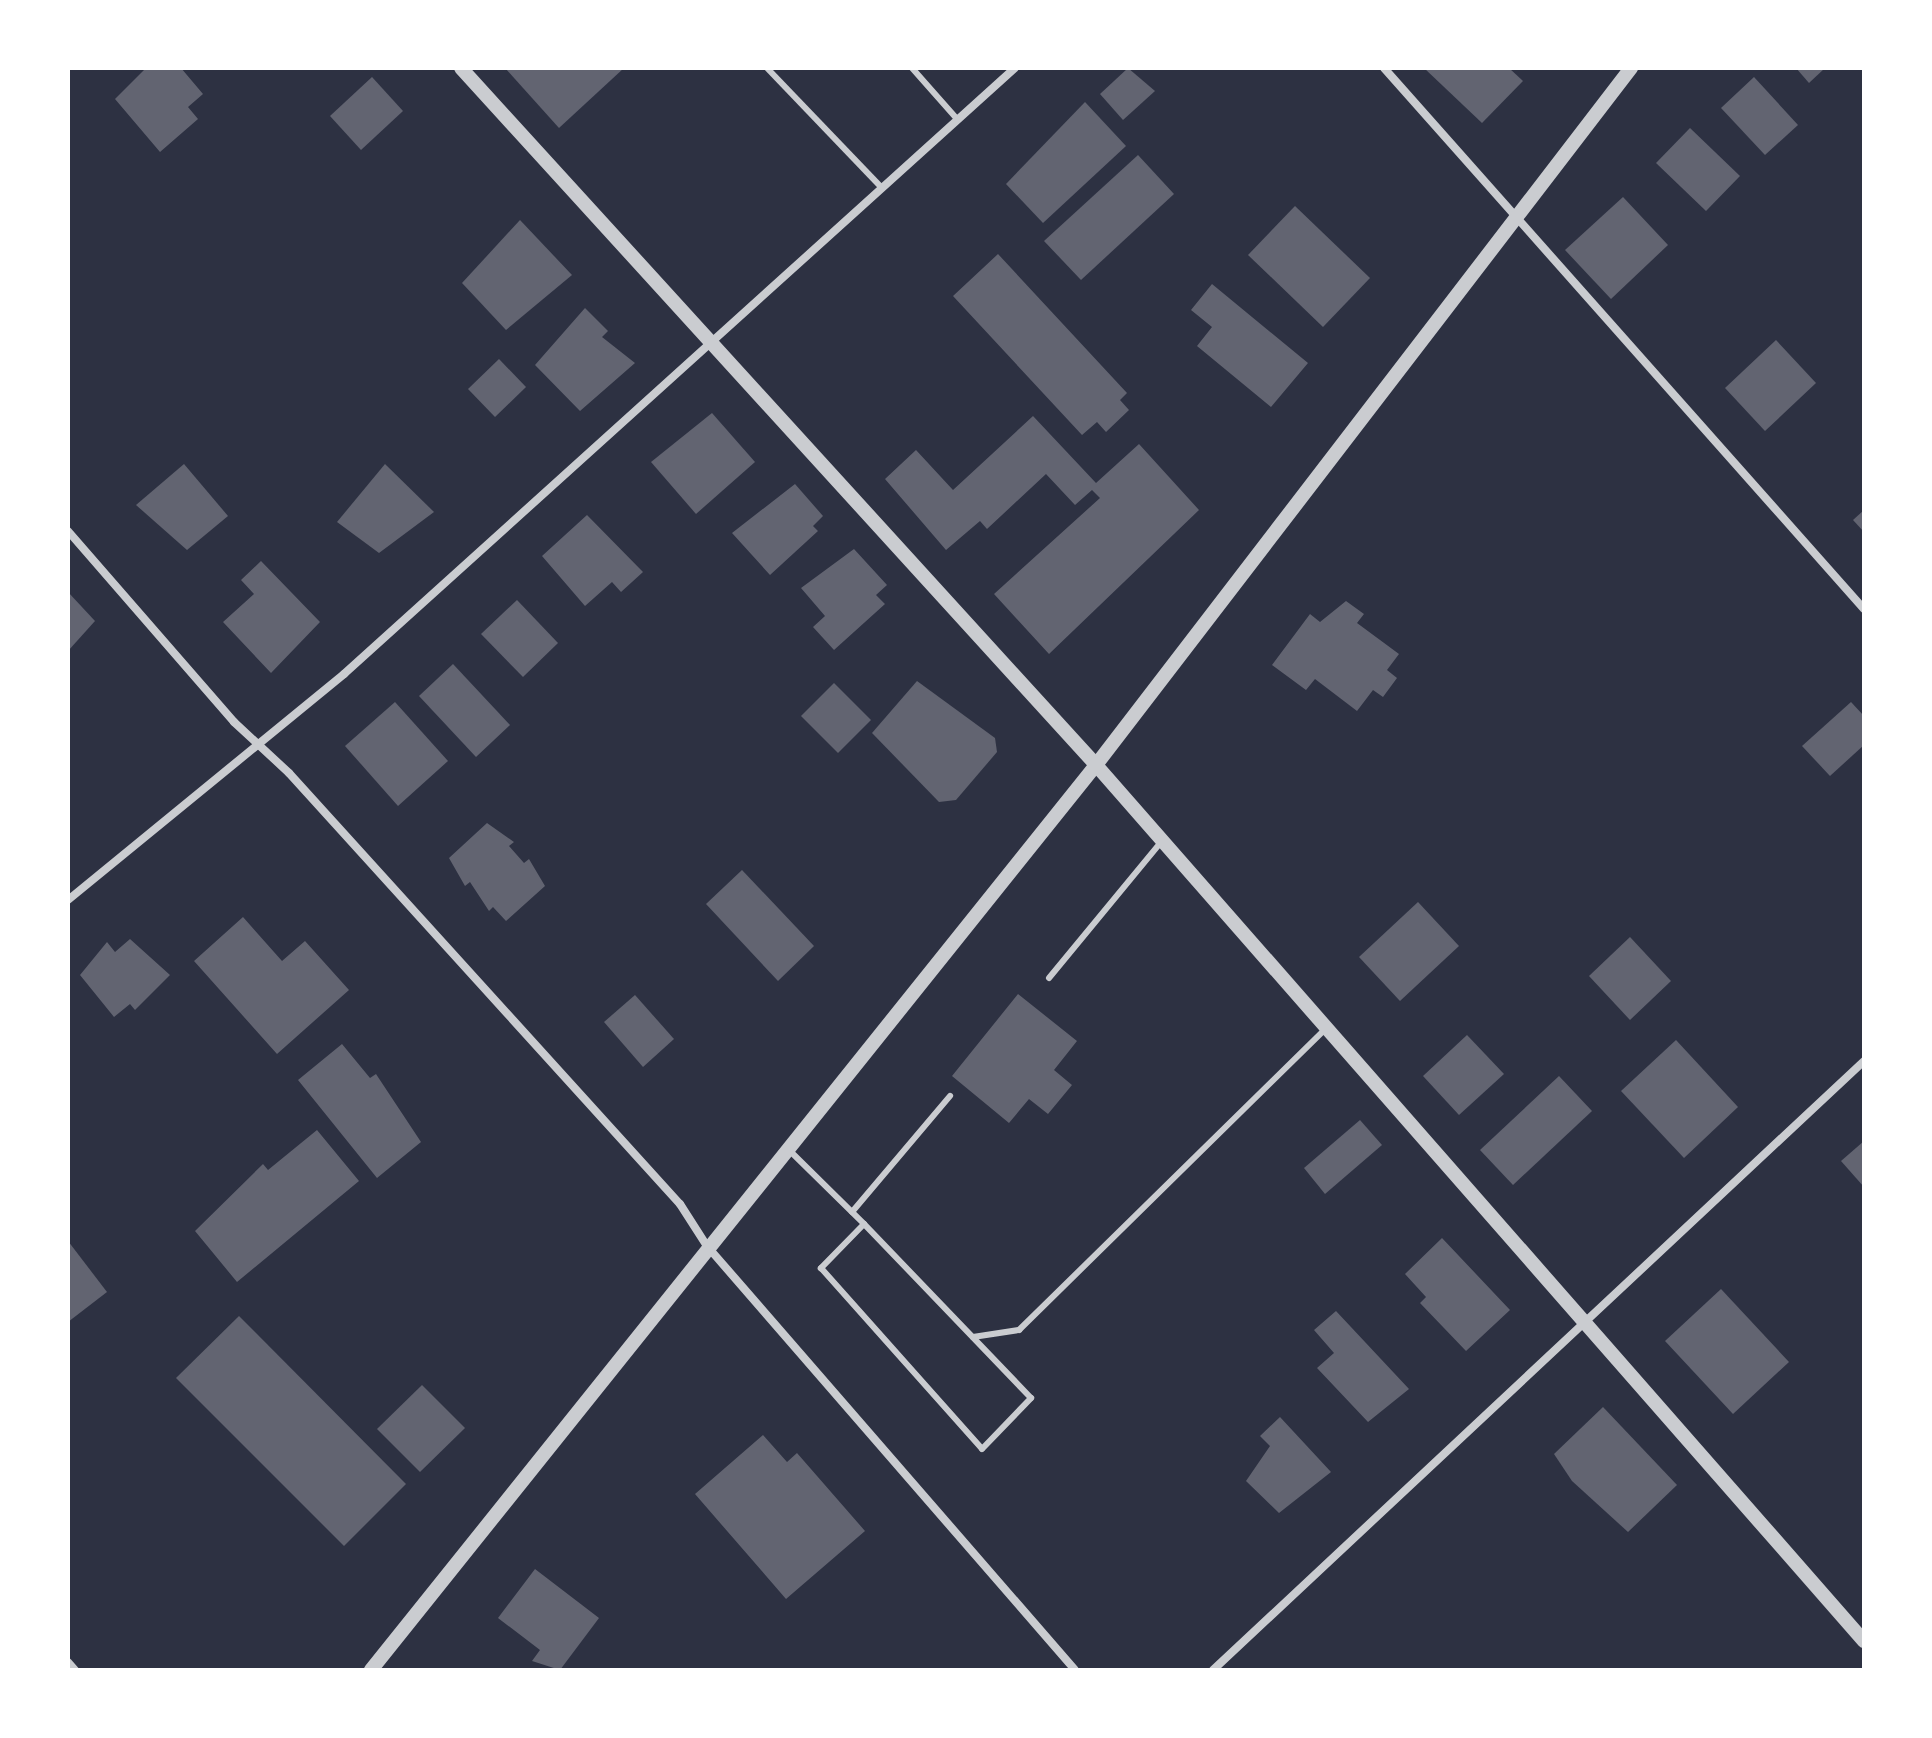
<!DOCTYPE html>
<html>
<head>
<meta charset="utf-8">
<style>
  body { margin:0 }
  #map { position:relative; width:1932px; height:1738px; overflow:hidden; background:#2d3142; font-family:"PT Serif",serif }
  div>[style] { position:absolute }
  .building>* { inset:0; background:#626471 }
  .service>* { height:6px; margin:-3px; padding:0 3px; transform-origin:3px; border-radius:3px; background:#caccd0 }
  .minor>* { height:8px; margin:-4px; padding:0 4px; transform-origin:4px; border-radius:4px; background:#caccd0 }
  .tertiary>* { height:14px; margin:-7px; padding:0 7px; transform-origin:7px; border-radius:7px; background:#caccd0 }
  span { translate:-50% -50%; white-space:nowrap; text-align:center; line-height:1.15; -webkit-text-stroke:8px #fff; paint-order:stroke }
  .frame { position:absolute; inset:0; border:70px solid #fff; pointer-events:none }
</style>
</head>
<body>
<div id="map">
  <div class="building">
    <i style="clip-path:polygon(146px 68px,181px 68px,203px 94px,188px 107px,198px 119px,160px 152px,115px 99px)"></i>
    <i style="clip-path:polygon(505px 68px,624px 68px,559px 128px)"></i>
    <i style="clip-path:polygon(1128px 68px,1155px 91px,1123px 120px,1100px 94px)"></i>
    <i style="clip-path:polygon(1424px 68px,1509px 68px,1523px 81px,1482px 123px)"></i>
    <i style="clip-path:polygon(1796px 68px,1825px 68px,1809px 83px)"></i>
    <i style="clip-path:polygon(372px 77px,403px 111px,361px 150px,330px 116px)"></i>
    <i style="clip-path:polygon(1754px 77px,1798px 125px,1765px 155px,1721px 108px)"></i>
    <i style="clip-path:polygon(1085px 102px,1126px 146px,1043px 223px,1006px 184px)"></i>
    <i style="clip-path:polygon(1690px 128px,1740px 176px,1706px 211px,1656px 163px)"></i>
    <i style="clip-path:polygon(1138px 155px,1174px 194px,1081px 280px,1044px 241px)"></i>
    <i style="clip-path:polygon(1623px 197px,1668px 245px,1611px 299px,1565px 250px)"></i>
    <i style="clip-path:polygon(1295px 206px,1370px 278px,1323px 327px,1248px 255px)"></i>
    <i style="clip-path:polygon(520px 220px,572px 275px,506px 330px,462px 283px)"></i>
    <i style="clip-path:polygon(998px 254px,1127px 393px,1120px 400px,1129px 410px,1106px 432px,1097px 422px,1082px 435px,953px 296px)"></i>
    <i style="clip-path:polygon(1212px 284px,1308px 363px,1271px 407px,1197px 346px,1212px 327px,1191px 310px)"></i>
    <i style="clip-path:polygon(585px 308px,608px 331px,602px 337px,635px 363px,580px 411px,535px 365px)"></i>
    <i style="clip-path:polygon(1776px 340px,1816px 383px,1765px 431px,1725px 388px)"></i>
    <i style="clip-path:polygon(499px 359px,526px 387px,495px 417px,468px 389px)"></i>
    <i style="clip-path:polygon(712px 413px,755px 462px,696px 514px,651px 462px)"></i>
    <i style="clip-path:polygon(1033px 416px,1096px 483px,1139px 444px,1199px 510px,1049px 654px,994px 594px,1100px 498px,1092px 490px,1075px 505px,1046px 474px,987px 529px,980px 521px,946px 550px,885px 479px,916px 450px,953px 490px)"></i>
    <i style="clip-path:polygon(184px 464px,228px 516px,187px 550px,136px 505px)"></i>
    <i style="clip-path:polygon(385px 464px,434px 512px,379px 553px,337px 522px)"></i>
    <i style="clip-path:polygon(795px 484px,823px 516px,813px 526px,818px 531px,770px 575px,732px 533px)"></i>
    <i style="clip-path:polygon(1864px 510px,1864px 532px,1853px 520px)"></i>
    <i style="clip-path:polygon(587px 515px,643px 572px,621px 592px,612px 582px,585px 606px,542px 556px)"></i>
    <i style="clip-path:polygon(854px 549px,887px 585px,876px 595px,885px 604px,834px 650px,813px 627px,825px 616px,801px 588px)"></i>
    <i style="clip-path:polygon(261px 561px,320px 622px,271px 673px,223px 622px,254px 594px,241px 580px)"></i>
    <i style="clip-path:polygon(68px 592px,95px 621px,68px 651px)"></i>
    <i style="clip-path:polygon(517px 600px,558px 643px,523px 677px,481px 634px)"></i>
    <i style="clip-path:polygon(1346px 601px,1364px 614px,1357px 623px,1399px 654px,1387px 670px,1397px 678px,1383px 697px,1373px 690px,1357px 711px,1315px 679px,1306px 690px,1272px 665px,1310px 614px,1320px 622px)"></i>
    <i style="clip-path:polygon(453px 664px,510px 725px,476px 757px,419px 696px)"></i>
    <i style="clip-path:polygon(917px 681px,995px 738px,997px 752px,956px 800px,939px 802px,872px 733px)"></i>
    <i style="clip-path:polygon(834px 683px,871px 720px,838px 753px,801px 716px)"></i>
    <i style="clip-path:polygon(395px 702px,448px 761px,398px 806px,345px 746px)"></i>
    <i style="clip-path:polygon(1851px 702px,1864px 716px,1864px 745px,1830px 776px,1802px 746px)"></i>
    <i style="clip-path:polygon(487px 823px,514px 842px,509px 846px,524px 863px,529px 859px,545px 886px,506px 921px,493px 907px,489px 911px,470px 882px,465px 886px,449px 858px)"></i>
    <i style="clip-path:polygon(742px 870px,814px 946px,778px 981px,706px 904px)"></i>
    <i style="clip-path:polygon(1418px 902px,1459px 946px,1400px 1001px,1359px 957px)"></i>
    <i style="clip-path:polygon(243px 917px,282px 961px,305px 941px,349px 990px,277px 1054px,194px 961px)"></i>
    <i style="clip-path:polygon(1630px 937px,1671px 981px,1630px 1020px,1589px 976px)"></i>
    <i style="clip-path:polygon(130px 939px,170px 975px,135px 1010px,130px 1004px,114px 1017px,80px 975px,107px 942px,115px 952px)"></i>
    <i style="clip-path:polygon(1018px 994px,1077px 1041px,1054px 1070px,1072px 1085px,1048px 1114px,1029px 1099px,1009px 1123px,952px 1076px)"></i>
    <i style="clip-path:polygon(635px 995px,674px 1039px,643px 1067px,604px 1022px)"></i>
    <i style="clip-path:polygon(1467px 1035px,1504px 1074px,1459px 1115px,1423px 1076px)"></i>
    <i style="clip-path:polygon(1676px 1040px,1738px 1107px,1684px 1158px,1621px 1091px)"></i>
    <i style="clip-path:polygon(342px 1044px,370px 1078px,376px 1074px,421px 1142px,377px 1178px,298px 1080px)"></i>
    <i style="clip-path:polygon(1559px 1076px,1592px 1111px,1513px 1185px,1480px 1150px)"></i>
    <i style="clip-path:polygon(1360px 1120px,1382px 1145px,1325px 1194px,1304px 1168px)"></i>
    <i style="clip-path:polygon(317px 1130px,359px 1181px,237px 1282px,195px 1231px,263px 1164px,268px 1170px)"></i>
    <i style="clip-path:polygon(1864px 1141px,1864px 1187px,1841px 1161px)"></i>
    <i style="clip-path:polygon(1442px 1238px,1510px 1310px,1466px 1351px,1420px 1303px,1426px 1297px,1405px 1274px)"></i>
    <i style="clip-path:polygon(68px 1241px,107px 1292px,68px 1322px)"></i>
    <i style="clip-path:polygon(1721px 1289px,1789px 1362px,1733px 1414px,1665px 1341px)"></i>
    <i style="clip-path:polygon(1336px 1311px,1409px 1389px,1368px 1422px,1317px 1368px,1334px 1353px,1314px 1330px)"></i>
    <i style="clip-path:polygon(239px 1316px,406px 1484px,344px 1546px,176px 1378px)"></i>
    <i style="clip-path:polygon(422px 1385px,465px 1428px,420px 1472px,377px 1429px)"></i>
    <i style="clip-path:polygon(1603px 1407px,1677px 1485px,1628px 1532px,1572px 1481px,1554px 1454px)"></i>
    <i style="clip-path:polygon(1280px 1417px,1331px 1472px,1279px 1513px,1246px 1481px,1270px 1446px,1260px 1436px)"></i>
    <i style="clip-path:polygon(763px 1435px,787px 1462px,797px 1453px,865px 1531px,786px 1599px,695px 1494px)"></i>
    <i style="clip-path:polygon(535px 1569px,599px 1618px,560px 1670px,532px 1661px,540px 1650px,498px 1618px)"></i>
  </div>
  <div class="service">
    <i style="left:767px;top:68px;width:166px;rotate:46.2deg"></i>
    <i style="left:912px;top:68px;width:69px;rotate:48.5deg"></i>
    <i style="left:1049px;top:978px;width:178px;rotate:-50.5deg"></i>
    <i style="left:789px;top:1150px;width:105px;rotate:44.6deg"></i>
    <i style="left:864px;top:1224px;width:62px;rotate:134.3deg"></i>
    <i style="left:821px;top:1268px;width:242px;rotate:48.3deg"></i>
    <i style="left:982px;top:1449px;width:71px;rotate:-46.1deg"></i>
    <i style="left:1031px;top:1398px;width:241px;rotate:-133.8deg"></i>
    <i style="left:852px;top:1212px;width:152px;rotate:-49.8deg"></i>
    <i style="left:973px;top:1337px;width:47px;rotate:-8.7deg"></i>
    <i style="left:1019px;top:1330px;width:429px;rotate:-44.5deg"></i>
  </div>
  <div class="minor">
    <i style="left:1384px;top:68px;width:723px;rotate:48.42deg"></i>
    <i style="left:68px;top:531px;width:253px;rotate:49deg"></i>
    <i style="left:234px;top:722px;width:75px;rotate:42.8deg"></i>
    <i style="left:289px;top:773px;width:582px;rotate:47.79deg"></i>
    <i style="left:680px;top:1204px;width:50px;rotate:57.3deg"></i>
    <i style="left:707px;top:1246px;width:561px;rotate:49.04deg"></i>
    <i style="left:68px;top:900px;width:357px;rotate:-39.3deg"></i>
    <i style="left:344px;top:674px;width:904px;rotate:-42.09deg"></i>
    <i style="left:68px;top:1662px;width:11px;rotate:49deg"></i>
    <i style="left:1213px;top:1670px;width:891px;rotate:-43.09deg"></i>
  </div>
  <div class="tertiary">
    <i style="left:461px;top:68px;width:943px;rotate:47.66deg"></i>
    <i style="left:1096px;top:765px;width:1165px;rotate:48.76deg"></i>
    <i style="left:371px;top:1670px;width:1160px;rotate:-51.3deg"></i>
    <i style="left:1096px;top:765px;width:879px;rotate:-52.49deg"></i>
  </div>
  <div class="frame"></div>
</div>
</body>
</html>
